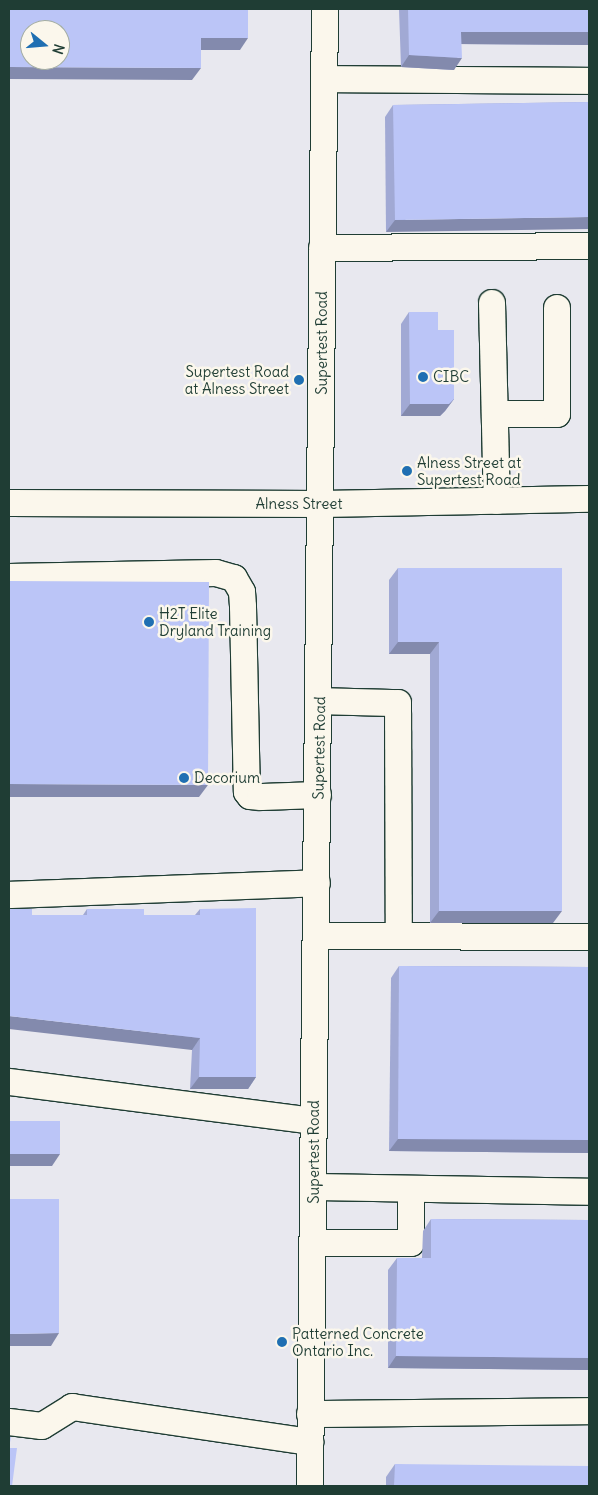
<!DOCTYPE html>
<html>
<head>
<meta charset="utf-8">
<style>
  body { margin:0 }
  #map { position:relative; width:598px; height:1495px; overflow:hidden; background:#e8e8ef; font-family:Delius,sans-serif }
  div>[style] { position:absolute }
  .roads { filter:drop-shadow(1px 0 #1f3d34) drop-shadow(-1px 0 #1f3d34) drop-shadow(0 1px #1f3d34) drop-shadow(0 -1px #1f3d34) }
  .minor>* { height:26px; margin:-13px; padding:0 13px; transform-origin:13px; border-radius:13px; background:#fbf7ec }
  .wall>* { inset:0; background:#a1a9d4 }
  .shaded-wall>* { inset:0; background:#838aad }
  .building>* { inset:0; background:#bbc5f7 }
  .dots>* { width:14px; height:14px; translate:-50% -50%; box-sizing:border-box; border:2px solid #fbf7ec; border-radius:50% }
  span { translate:-50% -50%; white-space:nowrap; text-align:center; line-height:1.15; -webkit-text-stroke:5px #fbf7ec; paint-order:stroke }
  .street-label { font-size:15px; color:#1f3d34 }
  .poi-label { font-size:15px; color:#1f3d34 }
  .right { translate:-100% -50%; text-align:right }
  .left { translate:0 -50%; text-align:left }
  .frame { position:absolute; inset:0; border:10px solid #1f3d34; pointer-events:none }
  .north { position:absolute; left:20px; top:20px; width:50px; height:50px; box-sizing:border-box; background:#fbf7ec; border:1px solid #a3ada2; border-radius:50%; rotate:107deg; font-size:14px; font-weight:700; line-height:20px; text-align:center; color:#1f3d34 }
  .north::after { content:''; display:block; margin:auto; width:18px; height:22px; background:#1f6fb2; clip-path:polygon(50% 0,100% 100%,50% 72%,0 100%) }
</style>
</head>
<body>
<div id="map">
  <div class="roads">
    <div class="minor">
      <i style="left:325px;top:79px;width:264px;rotate:0.4deg"></i>
      <i style="left:322px;top:248px;width:267px;rotate:-0.4deg"></i>
      <i style="left:492px;top:303px;width:198px;rotate:88.6deg"></i>
      <i style="left:496px;top:414px;width:61px"></i>
      <i style="left:557px;top:414px;width:106px;rotate:-90deg"></i>
      <i style="left:9px;top:503px;width:313px;rotate:0.2deg"></i>
      <i style="left:322px;top:504px;width:267px;rotate:-1.1deg"></i>
      <i style="left:9px;top:577px;width:207px;rotate:-1.1deg"></i>
      <i style="left:216px;top:573px;width:19px;rotate:16deg"></i>
      <i style="left:234px;top:578px;width:16px;rotate:60deg"></i>
      <i style="left:242px;top:592px;width:15px;rotate:86deg"></i>
      <i style="left:243px;top:607px;width:185px;rotate:88.8deg"></i>
      <i style="left:247px;top:792px;width:5px;rotate:53deg"></i>
      <i style="left:250px;top:796px;width:11px;rotate:5deg"></i>
      <i style="left:261px;top:797px;width:57px;rotate:-2deg"></i>
      <i style="left:319px;top:701px;width:79px;rotate:1.5deg"></i>
      <i style="left:398px;top:703px;width:233px;rotate:89.8deg"></i>
      <i style="left:9px;top:895px;width:308px;rotate:-2.2deg"></i>
      <i style="left:317px;top:936px;width:272px;rotate:0.2deg"></i>
      <i style="left:9px;top:1082px;width:307px;rotate:7.3deg"></i>
      <i style="left:315px;top:1187px;width:274px;rotate:1deg"></i>
      <i style="left:314px;top:1243px;width:97px"></i>
      <i style="left:411px;top:1243px;width:54px;rotate:-90deg"></i>
      <i style="left:310px;top:1414px;width:279px;rotate:-0.6deg"></i>
      <i style="left:9px;top:1422px;width:33px;rotate:7deg"></i>
      <i style="left:42px;top:1426px;width:36px;rotate:-32deg"></i>
      <i style="left:72px;top:1407px;width:241px;rotate:8.4deg"></i>
      <i style="left:310px;top:1486px;width:1477px;rotate:-89.42deg"></i>
    </div>
  </div>
  <div class="wall">
    <i style="clip-path:polygon(399px 9px,589px 9px,589px 45px,461px 44px,454px 70px,401px 67px)"></i>
    <i style="clip-path:polygon(589px 102px,386px 232px,385px 117px,393px 105px)"></i>
    <i style="clip-path:polygon(409px 312px,438px 330px,454px 399px,445px 411px,440px 416px,401px 416px,401px 324px)"></i>
    <i style="clip-path:polygon(398px 568px,562px 568px,553px 923px,430px 923px,430px 654px,389px 654px,389px 580px)"></i>
    <i style="clip-path:polygon(87px 909px,144px 915px,195px 915px,200px 909px,256px 1077px,248px 1089px,190px 1089px,192px 1050px,32px 915px,83px 915px)"></i>
    <i style="clip-path:polygon(399px 966px,589px 967px,589px 1153px,389px 1151px,391px 978px)"></i>
    <i style="clip-path:polygon(431px 1219px,589px 1220px,589px 1370px,388px 1368px,388px 1270px,397px 1258px,422px 1258px,423px 1231px)"></i>
    <i style="clip-path:polygon(395px 1464px,589px 1486px,386px 1486px,386px 1477px)"></i>
  </div>
  <div class="shaded-wall">
    <i style="clip-path:polygon(461px 32px,589px 32px,589px 45px,452px 44px)"></i>
    <i style="clip-path:polygon(201px 38px,248px 38px,240px 50px,192px 50px)"></i>
    <i style="clip-path:polygon(409px 55px,462px 58px,454px 70px,401px 67px)"></i>
    <i style="clip-path:polygon(9px 67px,201px 68px,192px 80px,9px 79px)"></i>
    <i style="clip-path:polygon(589px 217px,589px 229px,386px 232px,395px 220px)"></i>
    <i style="clip-path:polygon(454px 399px,445px 411px,440px 416px,401px 416px,410px 404px)"></i>
    <i style="clip-path:polygon(398px 642px,439px 642px,430px 654px,389px 654px)"></i>
    <i style="clip-path:polygon(9px 784px,208px 785px,199px 797px,9px 797px)"></i>
    <i style="clip-path:polygon(439px 911px,562px 911px,553px 923px,430px 923px)"></i>
    <i style="clip-path:polygon(9px 1016px,200px 1038px,192px 1050px,9px 1029px)"></i>
    <i style="clip-path:polygon(199px 1077px,256px 1077px,248px 1089px,190px 1089px)"></i>
    <i style="clip-path:polygon(398px 1139px,589px 1140px,589px 1153px,389px 1151px)"></i>
    <i style="clip-path:polygon(9px 1154px,60px 1154px,52px 1166px,9px 1166px)"></i>
    <i style="clip-path:polygon(59px 1333px,51px 1346px,9px 1346px,9px 1334px)"></i>
    <i style="clip-path:polygon(396px 1356px,589px 1358px,589px 1370px,388px 1368px)"></i>
  </div>
  <div class="building">
    <i style="clip-path:polygon(evenodd,9px 9px,248px 9px,248px 38px,201px 38px,201px 68px,9px 67px,9px 9px,30px 30px,60px 30px,60px 60px,30px 60px,30px 30px)"></i>
    <i style="clip-path:polygon(408px 9px,589px 9px,589px 32px,461px 32px,462px 58px,409px 55px)"></i>
    <i style="clip-path:polygon(589px 102px,589px 217px,395px 220px,393px 105px)"></i>
    <i style="clip-path:polygon(409px 312px,438px 312px,438px 330px,454px 330px,454px 399px,449px 404px,410px 404px)"></i>
    <i style="clip-path:polygon(398px 568px,562px 568px,562px 911px,439px 911px,439px 642px,398px 642px)"></i>
    <i style="clip-path:polygon(9px 581px,209px 582px,208px 785px,9px 784px)"></i>
    <i style="clip-path:polygon(256px 908px,256px 1077px,199px 1077px,200px 1038px,9px 1016px,9px 909px,32px 909px,32px 915px,87px 915px,87px 909px,144px 909px,144px 915px,200px 915px,200px 909px)"></i>
    <i style="clip-path:polygon(399px 966px,589px 967px,589px 1140px,398px 1139px)"></i>
    <i style="clip-path:polygon(9px 1121px,60px 1121px,60px 1154px,9px 1154px)"></i>
    <i style="clip-path:polygon(9px 1199px,59px 1199px,59px 1333px,9px 1334px)"></i>
    <i style="clip-path:polygon(431px 1219px,589px 1220px,589px 1358px,396px 1356px,397px 1258px,431px 1258px)"></i>
    <i style="clip-path:polygon(9px 1437px,11px 1437px,9px 1448px,17px 1448px,12px 1486px,9px 1486px)"></i>
    <i style="clip-path:polygon(395px 1464px,589px 1466px,589px 1486px,394px 1486px)"></i>
  </div>
  <div class="dots">
    <i style="left:423px;top:377px;background:#1f6fb2"></i>
    <i style="left:299px;top:380px;background:#1f6fb2"></i>
    <i style="left:407px;top:471px;background:#1f6fb2"></i>
    <i style="left:149px;top:622px;background:#1f6fb2"></i>
    <i style="left:184px;top:778px;background:#1f6fb2"></i>
    <i style="left:282px;top:1342px;background:#1f6fb2"></i>
  </div>
  <div class="street-label">
    <span style="left:322px;top:343px;rotate:-90deg">Supertest Road</span>
    <span style="left:299px;top:504px">Alness Street</span>
    <span style="left:319px;top:748px;rotate:-89deg">Supertest Road</span>
    <span style="left:314px;top:1152px;rotate:-90deg">Supertest Road</span>
  </div>
  <div class="poi-label">
    <span class="right" style="left:289px;top:380px">Supertest Road<br>at Alness Street</span>
    <span class="left" style="left:433px;top:377px">CIBC</span>
    <span class="left" style="left:417px;top:471px">Alness Street at<br>Supertest Road</span>
    <span class="left" style="left:159px;top:622px">H2T Elite<br>Dryland Training</span>
    <span class="left" style="left:194px;top:778px">Decorium</span>
    <span class="left" style="left:292px;top:1342px">Patterned Concrete<br>Ontario Inc.</span>
  </div>
  <div class="frame"></div>
  <div class="north">N</div>
</div>
</body>
</html>
